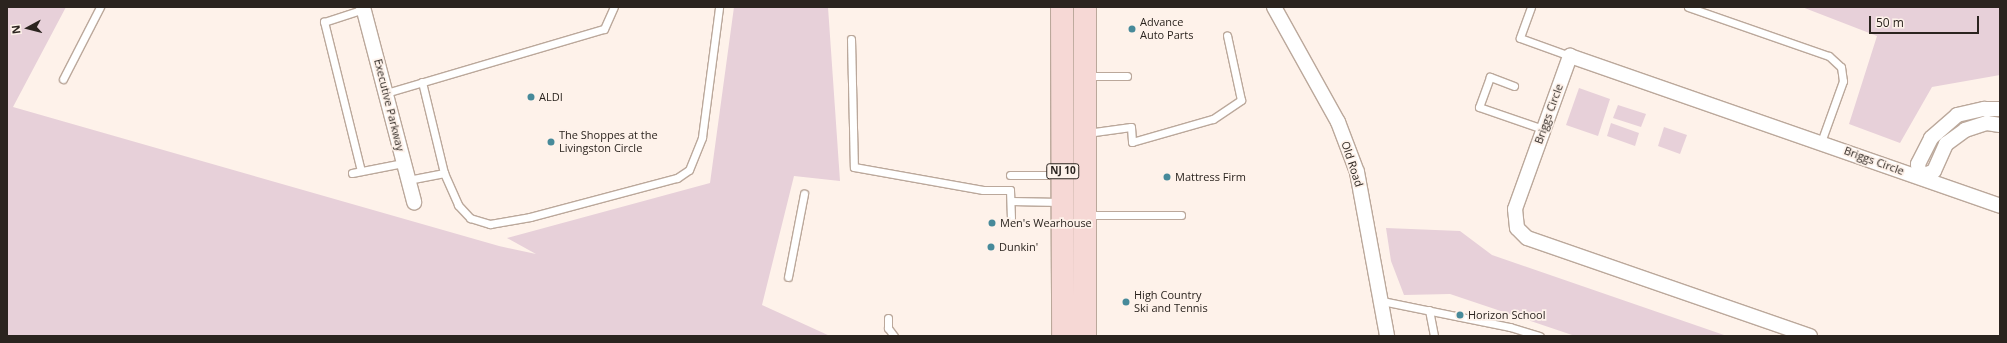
<!DOCTYPE html>
<html>
<head>
<meta charset="utf-8">
<style>
  body { margin:0 }
  #map { position:relative; width:2007px; height:343px; overflow:hidden; background:#fef2ea; font-family:"Open Sans",sans-serif }
  div>[style] { position:absolute }
  .green>* { inset:0; background:#e7d0d9 }
  .roads { filter:drop-shadow(1px 0 #bba89b) drop-shadow(-1px 0 #bba89b) drop-shadow(0 1px #bba89b) drop-shadow(0 -1px #bba89b) }
  .lane>* { height:7px; margin:-3.5px; padding:0 3.5px; transform-origin:3.5px; border-radius:3.5px; background:#fff }
  .street>* { height:14px; margin:-7px; padding:0 7px; transform-origin:7px; border-radius:7px; background:#fff }
  .primary>* { height:22px; margin:-11px; padding:0 11px; transform-origin:11px; border-radius:11px; background:#f6d8d5 }
  .dots>* { width:11px; height:11px; translate:-50% -50%; box-sizing:border-box; border:2px solid #fef2ea; border-radius:50% }
  span { translate:-50% -50%; white-space:nowrap; text-align:center; line-height:1.15; -webkit-text-stroke:3.5px #fef2ea; paint-order:stroke }
  .shield-label span { padding:1px 3px; background:#fef2ea; border:1px solid; border-radius:3px; -webkit-text-stroke-width:0 }
  .shield-label { font-size:10px; color:#2b241f; font-weight:700 }
  .poi-label { font-size:11px; color:#2b241f }
  .left { translate:0 -50%; text-align:left }
  .street-label { font-size:11px; color:#2b241f }
  .frame { position:absolute; inset:0; border:8px solid #2b241f; pointer-events:none }
  .north { position:absolute; left:8px; top:8px; width:40px; height:40px; -webkit-text-stroke:3px #fef2ea; paint-order:stroke; rotate:263deg; font-size:11px; font-weight:700; line-height:16px; text-align:center; color:#2b241f }
  .north::after { content:''; display:block; margin:auto; width:14px; height:18px; background:#2b241f; clip-path:polygon(50% 0,100% 100%,50% 72%,0 100%) }
  .scale { position:absolute; left:1869px; top:16px; width:110px; height:18px; box-sizing:border-box; border:2px solid #2b241f; border-top:0; padding-left:5px; font-size:12px; line-height:14px; white-space:nowrap; color:#2b241f; -webkit-text-stroke:3px #fef2ea; paint-order:stroke }
</style>
</head>
<body>
<div id="map">
  <div class="green">
    <i style="clip-path:polygon(7px 7px,66px 7px,13px 107px,499px 246px,536px 254px,507px 238px,710px 183px,734px 7px,828px 7px,840px 181px,794px 176px,762px 305px,830px 336px,7px 336px)"></i>
    <i style="clip-path:polygon(1802px 7px,2000px 7px,2000px 75px,1932px 87px,1900px 143px,1849px 124px,1877px 36px)"></i>
    <i style="clip-path:polygon(1579px 88px,1610px 99px,1598px 136px,1566px 125px)"></i>
    <i style="clip-path:polygon(1618px 105px,1646px 114px,1641px 127px,1613px 118px)"></i>
    <i style="clip-path:polygon(1611px 123px,1639px 133px,1635px 146px,1607px 136px)"></i>
    <i style="clip-path:polygon(1664px 127px,1687px 135px,1680px 154px,1658px 146px)"></i>
    <i style="clip-path:polygon(1386px 228px,1460px 231px,1492px 255px,1727px 336px,1575px 336px,1450px 294px,1404px 295px,1391px 261px)"></i>
  </div>
  <div class="roads">
    <div class="lane">
      <i style="left:1531px;top:7px;width:33px;rotate:110deg"></i>
      <i style="left:1520px;top:38px;width:53px;rotate:19.8deg"></i>
      <i style="left:1688px;top:7px;width:149px;rotate:19.2deg"></i>
      <i style="left:1829px;top:56px;width:16px;rotate:43deg"></i>
      <i style="left:1841px;top:67px;width:14px;rotate:82deg"></i>
      <i style="left:1843px;top:81px;width:65px;rotate:109.8deg"></i>
      <i style="left:851px;top:39px;width:128px;rotate:88.7deg"></i>
      <i style="left:854px;top:167px;width:131px;rotate:10.1deg"></i>
      <i style="left:983px;top:190px;width:27px"></i>
      <i style="left:1010px;top:190px;width:28px;rotate:88deg"></i>
      <i style="left:1087px;top:76px;width:40px"></i>
      <i style="left:63px;top:79px;width:81px;rotate:-62.8deg"></i>
      <i style="left:422px;top:82px;width:94px;rotate:76.4deg"></i>
      <i style="left:444px;top:173px;width:35px;rotate:66deg"></i>
      <i style="left:458px;top:205px;width:18px;rotate:47deg"></i>
      <i style="left:470px;top:218px;width:21px;rotate:17deg"></i>
      <i style="left:490px;top:224px;width:41px;rotate:-9.9deg"></i>
      <i style="left:530px;top:217px;width:152px;rotate:-14.9deg"></i>
      <i style="left:677px;top:178px;width:14px;rotate:-34deg"></i>
      <i style="left:689px;top:170px;width:35px;rotate:-68deg"></i>
      <i style="left:702px;top:137px;width:131px;rotate:-82.5deg"></i>
      <i style="left:1514px;top:86px;width:26px;rotate:-159deg"></i>
      <i style="left:1490px;top:77px;width:32px;rotate:110deg"></i>
      <i style="left:1479px;top:107px;width:68px;rotate:19deg"></i>
      <i style="left:386px;top:93px;width:227px;rotate:-16.4deg"></i>
      <i style="left:604px;top:29px;width:24px;rotate:-66deg"></i>
      <i style="left:1087px;top:133px;width:44px;rotate:-7.8deg"></i>
      <i style="left:1131px;top:127px;width:15px;rotate:86deg"></i>
      <i style="left:1132px;top:142px;width:84px;rotate:-15.9deg"></i>
      <i style="left:1213px;top:119px;width:34px;rotate:-34deg"></i>
      <i style="left:1241px;top:100px;width:66px;rotate:-102.2deg"></i>
      <i style="left:361px;top:171px;width:154px;rotate:-103.9deg"></i>
      <i style="left:324px;top:22px;width:42px;rotate:-18deg"></i>
      <i style="left:352px;top:173px;width:52px;rotate:-11.1deg"></i>
      <i style="left:1010px;top:175px;width:51px"></i>
      <i style="left:408px;top:180px;width:37px;rotate:-11deg"></i>
      <i style="left:1011px;top:201px;width:49px;rotate:1.2deg"></i>
      <i style="left:1087px;top:215px;width:94px"></i>
      <i style="left:788px;top:277px;width:85px;rotate:-79.1deg"></i>
      <i style="left:1382px;top:301px;width:131px;rotate:11.5deg"></i>
      <i style="left:1510px;top:327px;width:31px;rotate:17deg"></i>
      <i style="left:1429px;top:310px;width:26px;rotate:79deg"></i>
      <i style="left:888px;top:318px;width:10px;rotate:90deg"></i>
      <i style="left:888px;top:328px;width:10px;rotate:53deg"></i>
    </div>
    <div class="street">
      <i style="left:363px;top:7px;width:202px;rotate:75.3deg"></i>
      <i style="left:1274px;top:7px;width:132px;rotate:60.9deg"></i>
      <i style="left:1338px;top:122px;width:53px;rotate:69.2deg"></i>
      <i style="left:1357px;top:172px;width:167px;rotate:79.6deg"></i>
      <i style="left:1920px;top:177px;width:13px;rotate:-99deg"></i>
      <i style="left:1918px;top:164px;width:29px;rotate:-63deg"></i>
      <i style="left:1931px;top:138px;width:35px;rotate:-41deg"></i>
      <i style="left:1957px;top:115px;width:28px;rotate:-13deg"></i>
      <i style="left:1984px;top:109px;width:16px"></i>
      <i style="left:1920px;top:177px;width:15px;rotate:-23deg"></i>
      <i style="left:1934px;top:171px;width:30px;rotate:-66deg"></i>
      <i style="left:1946px;top:144px;width:24px;rotate:-36deg"></i>
      <i style="left:1965px;top:130px;width:23px;rotate:-18deg"></i>
      <i style="left:1987px;top:123px;width:13px;rotate:9deg"></i>
      <i style="left:1810px;top:336px;width:299px;rotate:-160.9deg"></i>
      <i style="left:1527px;top:238px;width:14px;rotate:-135deg"></i>
      <i style="left:1517px;top:228px;width:19px;rotate:-96deg"></i>
      <i style="left:1515px;top:209px;width:163px;rotate:-70.2deg"></i>
      <i style="left:1570px;top:56px;width:455px;rotate:19.2deg"></i>
    </div>
    <div class="primary">
      <i style="left:1062px;top:7px;width:329px;rotate:89.8deg"></i>
      <i style="left:1085px;top:7px;width:329px;rotate:90deg"></i>
    </div>
  </div>
  <div class="dots">
    <i style="left:1132px;top:29px;background:#478a9a"></i>
    <i style="left:531px;top:97px;background:#478a9a"></i>
    <i style="left:551px;top:142px;background:#478a9a"></i>
    <i style="left:1167px;top:177px;background:#478a9a"></i>
    <i style="left:992px;top:223px;background:#478a9a"></i>
    <i style="left:991px;top:247px;background:#478a9a"></i>
    <i style="left:1126px;top:302px;background:#478a9a"></i>
    <i style="left:1460px;top:315px;background:#478a9a"></i>
  </div>
  <div class="shield-label">
    <span style="left:1063px;top:171px">NJ 10</span>
  </div>
  <div class="poi-label">
    <span class="left" style="left:1140px;top:29px">Advance<br>Auto Parts</span>
    <span class="left" style="left:539px;top:97px">ALDI</span>
    <span class="left" style="left:559px;top:142px">The Shoppes at the<br>Livingston Circle</span>
    <span class="left" style="left:1175px;top:177px">Mattress Firm</span>
    <span class="left" style="left:1000px;top:223px">Men's Wearhouse</span>
    <span class="left" style="left:999px;top:247px">Dunkin'</span>
    <span class="left" style="left:1134px;top:302px">High Country<br>Ski and Tennis</span>
    <span class="left" style="left:1468px;top:315px">Horizon School</span>
  </div>
  <div class="street-label">
    <span style="left:389px;top:105px;rotate:76deg">Executive Parkway</span>
    <span style="left:1549px;top:114px;rotate:-70deg">Briggs Circle</span>
    <span style="left:1874px;top:161px;rotate:20deg">Briggs Circle</span>
    <span style="left:1352px;top:164px;rotate:72deg">Old Road</span>
  </div>
  <div class="frame"></div>
  <div class="north">N</div>
  <div class="scale">50 m</div>
</div>
</body>
</html>
